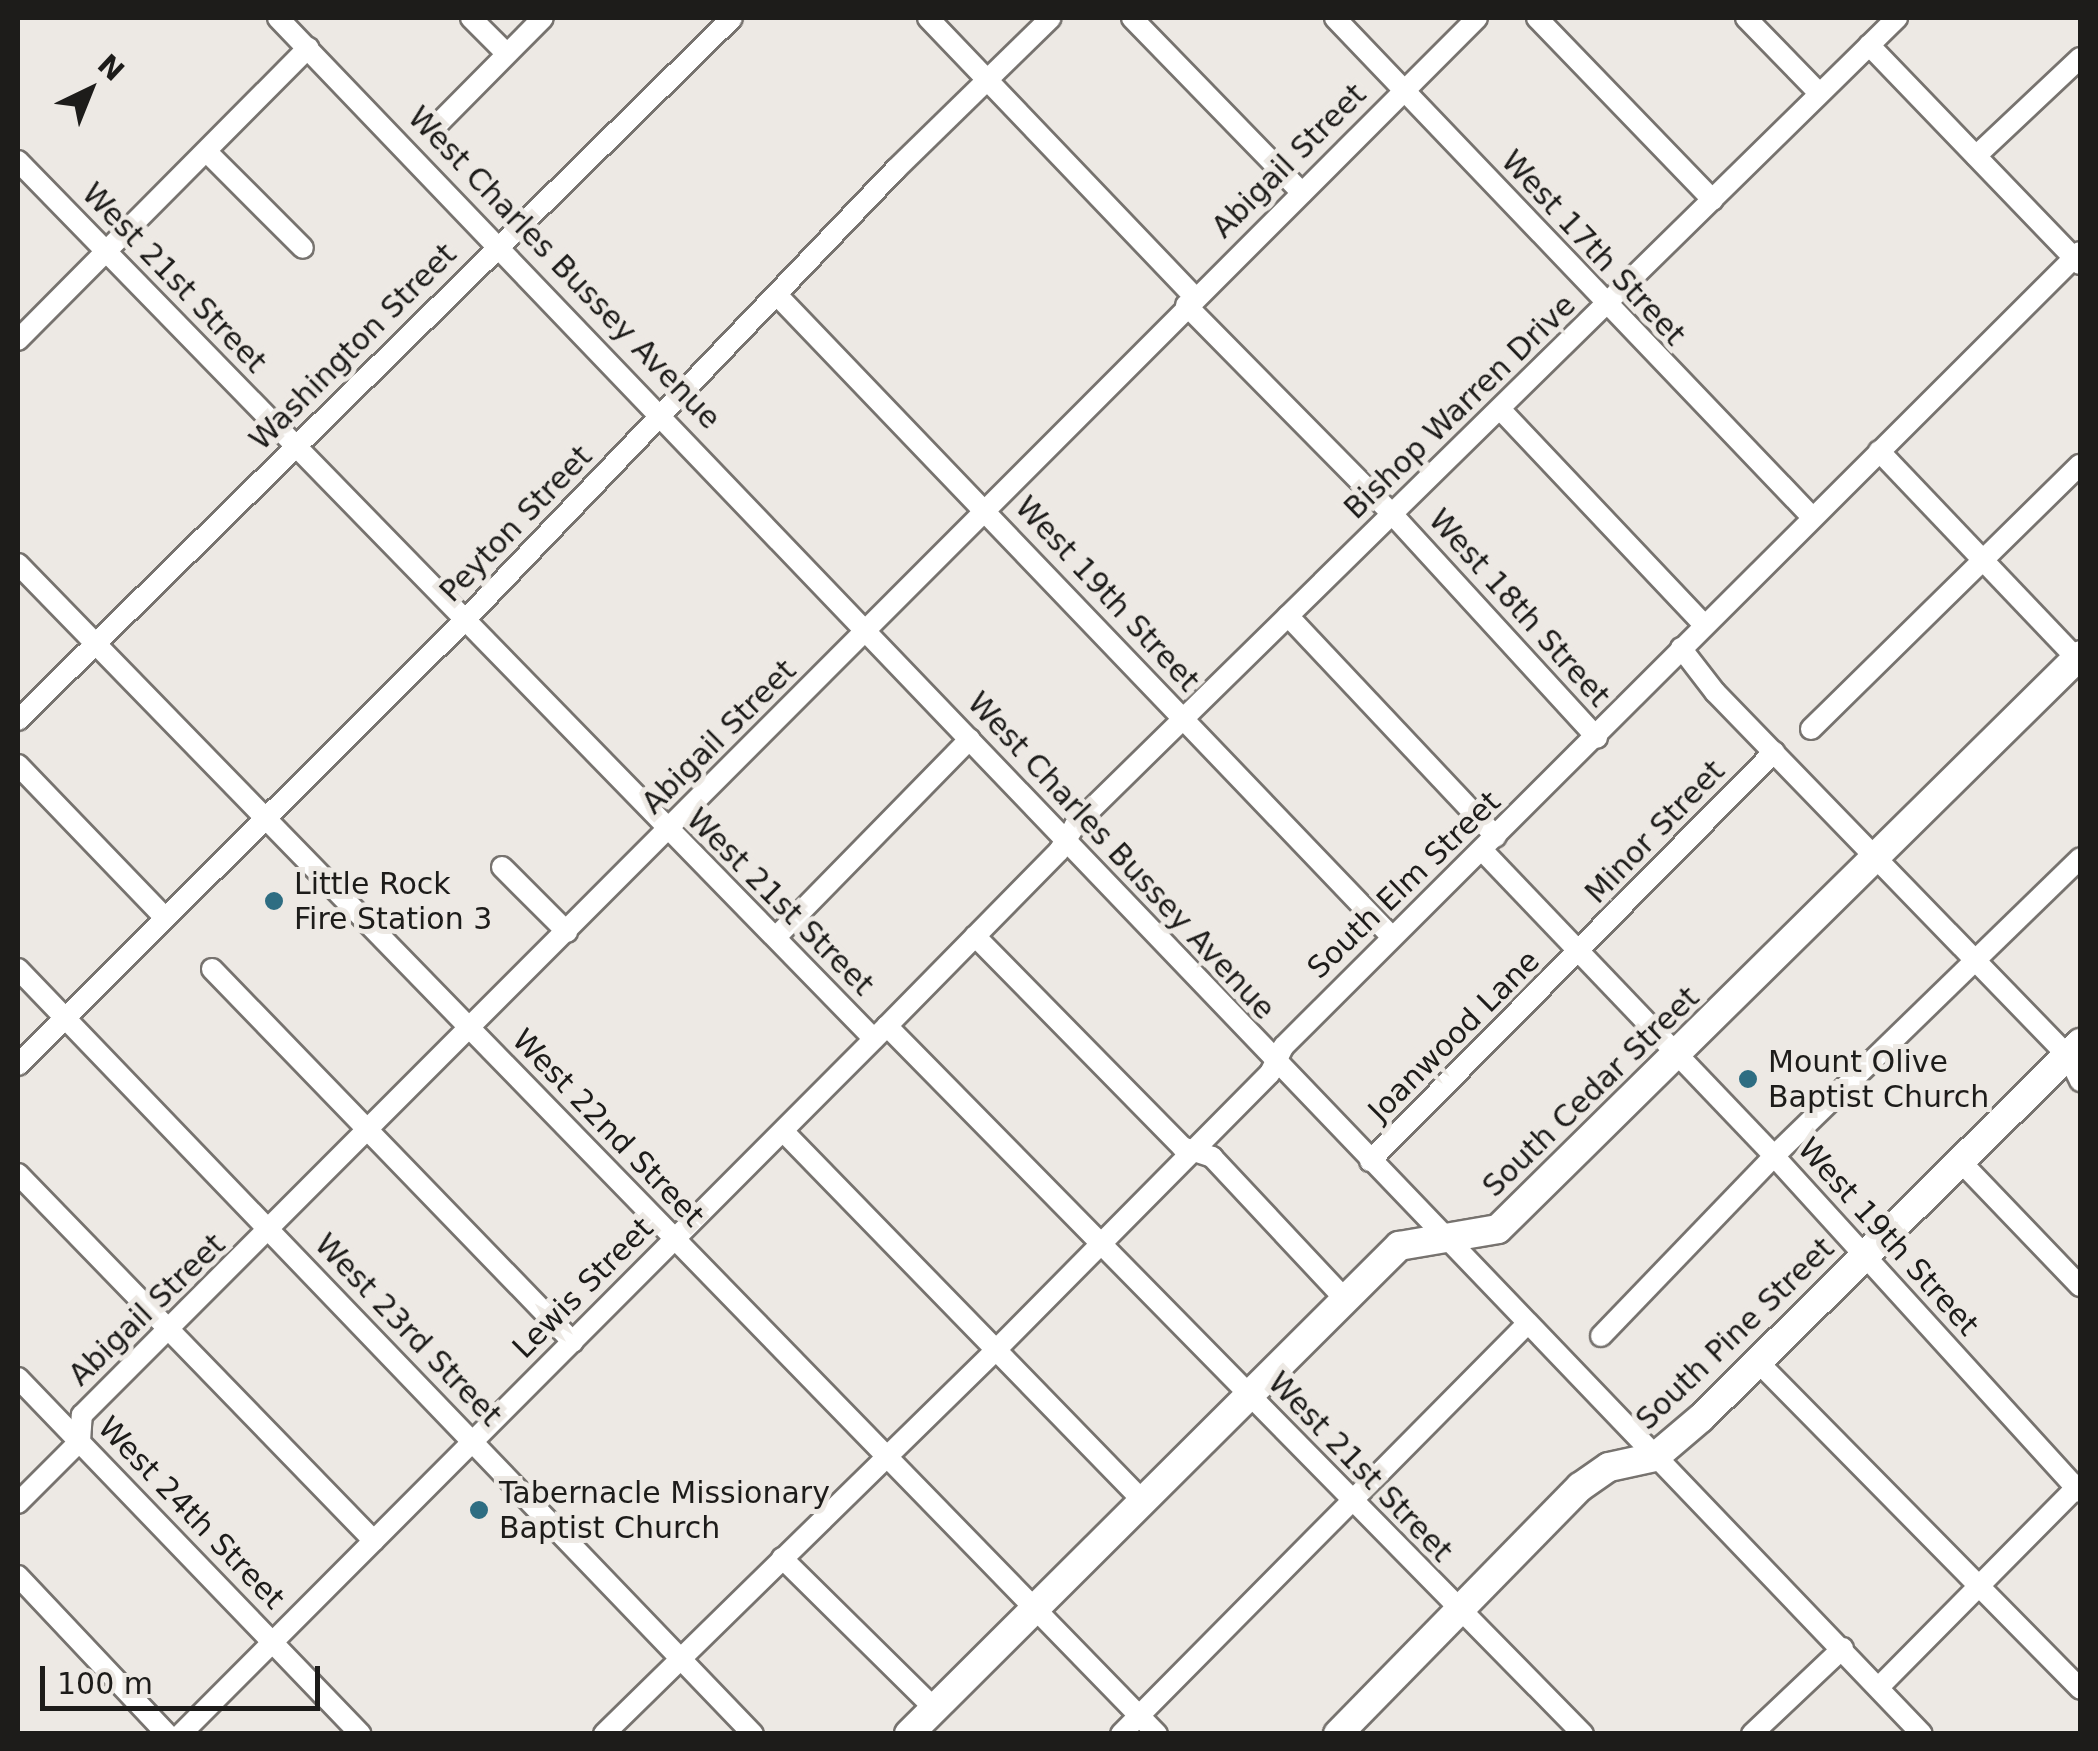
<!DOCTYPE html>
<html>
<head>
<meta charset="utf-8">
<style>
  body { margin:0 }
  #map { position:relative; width:2098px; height:1751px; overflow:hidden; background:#ede9e4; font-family:"DejaVu Sans",sans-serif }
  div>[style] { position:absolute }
  .roads { filter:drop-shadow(2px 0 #77736f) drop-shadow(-2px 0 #77736f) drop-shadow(0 2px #77736f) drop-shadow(0 -2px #77736f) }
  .minor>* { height:20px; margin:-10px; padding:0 10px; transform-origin:10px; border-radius:10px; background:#fff }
  .major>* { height:28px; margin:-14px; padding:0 14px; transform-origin:14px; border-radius:14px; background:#fff }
  .dots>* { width:28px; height:28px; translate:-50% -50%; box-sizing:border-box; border:5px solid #ede9e4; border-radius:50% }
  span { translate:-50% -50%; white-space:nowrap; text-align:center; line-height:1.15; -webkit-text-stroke:10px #ede9e4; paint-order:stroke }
  .street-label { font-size:30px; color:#1d1c1a }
  .poi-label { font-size:30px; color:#1d1c1a }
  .left { translate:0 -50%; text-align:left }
  .frame { position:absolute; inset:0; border:20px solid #1d1c1a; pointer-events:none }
  .north { position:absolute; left:40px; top:40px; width:100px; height:100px; -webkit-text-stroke:8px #ede9e4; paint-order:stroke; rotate:43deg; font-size:28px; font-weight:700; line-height:40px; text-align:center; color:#1d1c1a }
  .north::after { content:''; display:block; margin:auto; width:35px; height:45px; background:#1d1c1a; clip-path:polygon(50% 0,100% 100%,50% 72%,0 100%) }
  .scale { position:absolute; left:40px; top:1666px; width:280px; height:45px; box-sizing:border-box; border:5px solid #1d1c1a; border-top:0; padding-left:12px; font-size:30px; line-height:35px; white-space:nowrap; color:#1d1c1a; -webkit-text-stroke:8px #ede9e4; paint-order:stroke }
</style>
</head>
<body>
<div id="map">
  <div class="roads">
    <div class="minor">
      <i style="left:278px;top:18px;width:2376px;rotate:46.23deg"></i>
      <i style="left:471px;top:18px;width:49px;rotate:45deg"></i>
      <i style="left:928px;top:18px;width:386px;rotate:46.3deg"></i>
      <i style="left:1132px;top:18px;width:244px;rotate:45.8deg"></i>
      <i style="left:1335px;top:18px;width:689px;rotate:46.29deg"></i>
      <i style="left:1537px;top:18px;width:253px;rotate:46deg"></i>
      <i style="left:1746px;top:18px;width:105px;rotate:45.8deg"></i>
      <i style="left:1869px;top:45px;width:304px;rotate:46.1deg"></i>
      <i style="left:433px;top:129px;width:156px;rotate:-45.3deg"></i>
      <i style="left:208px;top:153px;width:134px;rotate:45deg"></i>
      <i style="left:1976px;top:156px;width:143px;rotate:-43.3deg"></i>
      <i style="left:18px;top:161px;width:1226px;rotate:45.73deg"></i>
      <i style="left:777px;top:295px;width:889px;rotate:46.23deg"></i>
      <i style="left:1186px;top:305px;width:295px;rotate:45.4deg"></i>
      <i style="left:1393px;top:515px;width:302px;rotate:47.5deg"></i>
      <i style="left:18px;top:340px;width:412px;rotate:-45.2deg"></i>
      <i style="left:1500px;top:409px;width:296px;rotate:46.6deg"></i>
      <i style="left:1879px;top:451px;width:291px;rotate:46.4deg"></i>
      <i style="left:18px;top:564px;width:1633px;rotate:45.77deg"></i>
      <i style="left:1288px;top:616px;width:303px;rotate:46.7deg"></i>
      <i style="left:1681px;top:648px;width:56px;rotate:52.3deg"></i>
      <i style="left:1715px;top:692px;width:507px;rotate:45.88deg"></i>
      <i style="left:2068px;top:1056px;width:28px;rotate:64deg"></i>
      <i style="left:18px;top:720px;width:1001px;rotate:-44.51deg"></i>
      <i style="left:1811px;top:729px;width:377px;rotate:-44.5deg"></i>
      <i style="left:18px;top:765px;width:212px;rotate:46.1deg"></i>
      <i style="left:1482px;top:850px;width:423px;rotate:46.3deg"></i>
      <i style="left:1774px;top:1156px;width:454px;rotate:47.7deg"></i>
      <i style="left:502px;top:867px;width:92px;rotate:45deg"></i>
      <i style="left:975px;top:936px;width:296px;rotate:45.5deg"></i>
      <i style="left:1182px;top:1147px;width:32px;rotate:18deg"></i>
      <i style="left:1212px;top:1157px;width:193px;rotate:46.9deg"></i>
      <i style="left:776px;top:937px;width:277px;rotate:-45.6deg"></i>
      <i style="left:18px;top:969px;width:1061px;rotate:46.15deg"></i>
      <i style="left:212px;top:969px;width:519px;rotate:45.94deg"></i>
      <i style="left:887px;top:1026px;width:993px;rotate:45.49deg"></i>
      <i style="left:18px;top:1065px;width:632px;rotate:-44.87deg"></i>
      <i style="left:466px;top:619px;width:622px;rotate:-46.3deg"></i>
      <i style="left:896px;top:169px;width:216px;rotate:-44.3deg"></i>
      <i style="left:783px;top:1131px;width:515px;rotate:45.79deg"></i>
      <i style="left:1370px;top:1161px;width:575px;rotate:-45.35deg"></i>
      <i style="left:1961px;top:1162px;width:172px;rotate:46.2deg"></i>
      <i style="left:18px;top:1174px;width:511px;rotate:45.87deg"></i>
      <i style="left:1601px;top:1336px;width:250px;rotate:-46.1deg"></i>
      <i style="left:1774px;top:1156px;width:427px;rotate:-44.2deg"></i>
      <i style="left:1758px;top:1362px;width:459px;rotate:45.4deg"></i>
      <i style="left:18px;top:1378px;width:494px;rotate:46.1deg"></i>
      <i style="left:18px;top:1503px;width:88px;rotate:-45deg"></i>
      <i style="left:80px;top:1441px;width:26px;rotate:-86deg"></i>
      <i style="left:82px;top:1415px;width:1974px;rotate:-45.04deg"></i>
      <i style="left:782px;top:1558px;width:214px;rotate:44.6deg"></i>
      <i style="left:18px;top:1576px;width:217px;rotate:46.7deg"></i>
      <i style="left:1880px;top:1686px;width:284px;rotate:-45.3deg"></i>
      <i style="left:181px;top:1734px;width:1000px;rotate:-45.08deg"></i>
      <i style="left:887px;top:1026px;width:245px;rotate:-45.5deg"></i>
      <i style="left:1059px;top:851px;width:31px;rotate:-58deg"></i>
      <i style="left:1075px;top:825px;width:1152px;rotate:-44.47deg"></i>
      <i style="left:604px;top:1734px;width:546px;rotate:-44.41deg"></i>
      <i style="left:994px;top:1352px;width:392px;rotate:-45.3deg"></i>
      <i style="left:1270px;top:1073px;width:30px;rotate:-63deg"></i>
      <i style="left:1284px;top:1046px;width:1124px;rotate:-44.93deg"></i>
      <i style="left:1121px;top:1734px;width:577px;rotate:-45.28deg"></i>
      <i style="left:1752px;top:1734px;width:125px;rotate:-43.4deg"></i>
    </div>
    <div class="major">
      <i style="left:909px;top:1734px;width:692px;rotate:-44.88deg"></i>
      <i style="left:1399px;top:1246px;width:100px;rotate:-9.7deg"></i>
      <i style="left:1498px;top:1229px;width:817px;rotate:-44.6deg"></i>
      <i style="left:1338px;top:1734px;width:346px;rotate:-45.6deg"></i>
      <i style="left:1580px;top:1487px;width:35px;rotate:-35deg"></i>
      <i style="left:1609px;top:1467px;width:47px;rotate:-12.3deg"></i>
      <i style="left:1655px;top:1457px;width:60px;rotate:-40.3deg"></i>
      <i style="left:1701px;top:1418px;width:533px;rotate:-44.7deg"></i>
    </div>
  </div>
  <div class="dots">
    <i style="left:274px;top:901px;background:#2e6d82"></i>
    <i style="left:1748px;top:1079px;background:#2e6d82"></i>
    <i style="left:479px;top:1510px;background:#2e6d82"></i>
  </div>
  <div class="street-label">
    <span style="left:1289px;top:161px;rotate:-45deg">Abigail Street</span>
    <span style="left:1593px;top:248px;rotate:47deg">West 17th Street</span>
    <span style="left:564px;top:268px;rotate:46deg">West Charles Bussey Avenue</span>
    <span style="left:174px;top:278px;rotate:46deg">West 21st Street</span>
    <span style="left:353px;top:347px;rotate:-45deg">Washington Street</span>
    <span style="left:1460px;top:407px;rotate:-44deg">Bishop Warren Drive</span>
    <span style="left:516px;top:524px;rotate:-46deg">Peyton Street</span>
    <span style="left:1107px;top:594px;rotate:47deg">West 19th Street</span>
    <span style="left:1519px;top:608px;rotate:48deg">West 18th Street</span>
    <span style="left:719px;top:737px;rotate:-45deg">Abigail Street</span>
    <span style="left:1655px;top:832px;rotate:-46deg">Minor Street</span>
    <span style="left:1121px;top:856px;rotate:47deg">West Charles Bussey Avenue</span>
    <span style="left:1404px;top:885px;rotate:-44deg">South Elm Street</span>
    <span style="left:780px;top:902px;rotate:45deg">West 21st Street</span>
    <span style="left:1454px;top:1036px;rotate:-45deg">Joanwood Lane</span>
    <span style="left:1591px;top:1092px;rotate:-44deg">South Cedar Street</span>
    <span style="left:608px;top:1128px;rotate:46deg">West 22nd Street</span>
    <span style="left:1888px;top:1237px;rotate:48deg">West 19th Street</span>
    <span style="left:583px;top:1288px;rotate:-45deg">Lewis Street</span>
    <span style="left:147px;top:1310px;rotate:-44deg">Abigail Street</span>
    <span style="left:408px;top:1330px;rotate:46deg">West 23rd Street</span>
    <span style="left:1735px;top:1334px;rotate:-44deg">South Pine Street</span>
    <span style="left:1360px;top:1467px;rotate:46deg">West 21st Street</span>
    <span style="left:191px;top:1513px;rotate:46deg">West 24th Street</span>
  </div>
  <div class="poi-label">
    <span class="left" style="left:294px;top:901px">Little Rock<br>Fire Station 3</span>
    <span class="left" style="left:1768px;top:1079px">Mount Olive<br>Baptist Church</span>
    <span class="left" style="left:499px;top:1510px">Tabernacle Missionary<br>Baptist Church</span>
  </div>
  <div class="frame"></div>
  <div class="north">N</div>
  <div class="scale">100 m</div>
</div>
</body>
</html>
